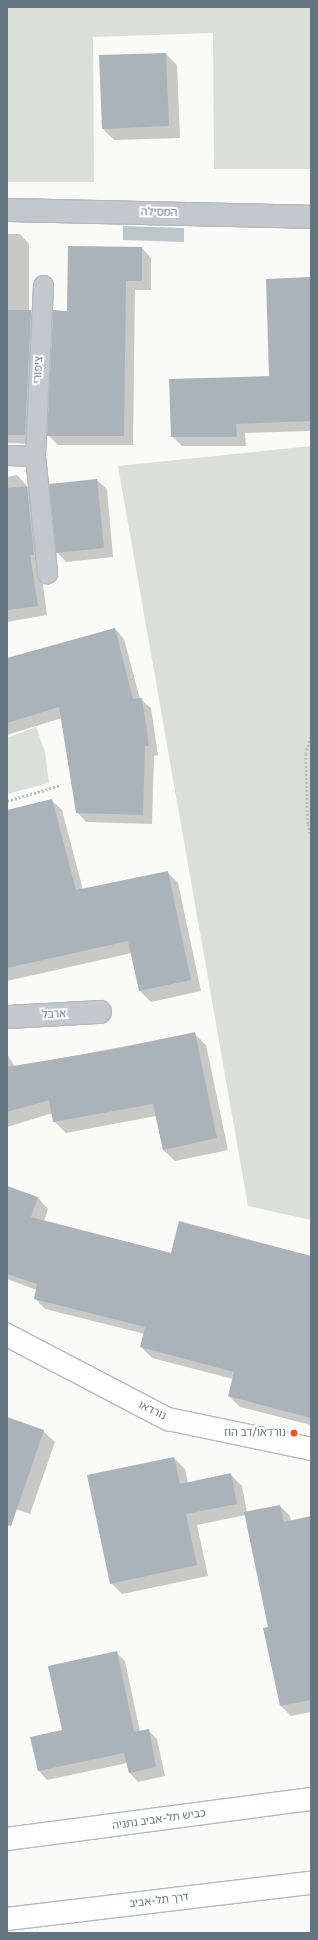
<!DOCTYPE html>
<html>
<head>
<meta charset="utf-8">
<style>
  body { margin:0 }
  #map { position:relative; width:318px; height:1940px; overflow:hidden; background:#fafaf8; font-family:Figtree,"Noto Sans Hebrew",sans-serif }
  div>[style] { position:absolute }
  .green>* { inset:0; background:#dadfd7 }
  .water>* { inset:0; background:#bbc7cb }
  .shadow>* { inset:0; background:#0003 }
  .building>* { inset:0; background:#aab3b9 }
  .path>* { height:2.5px; margin-top:-1.25px; transform-origin:0; background:repeating-linear-gradient(90deg,#bbbfc2 0 2px,transparent 0 4px) }
  .roads { filter:drop-shadow(1px 0 #b3babf) drop-shadow(-1px 0 #b3babf) drop-shadow(0 1px #b3babf) drop-shadow(0 -1px #b3babf) }
  .lane>* { height:19px; margin:-9.5px; padding:0 9.5px; transform-origin:9.5px; border-radius:9.5px; background:#c3c8cc }
  .street>* { height:22px; margin:-11px; padding:0 11px; transform-origin:11px; border-radius:11px; background:#c3c8cc }
  .secondary>* { height:22px; margin:-11px; padding:0 11px; transform-origin:11px; border-radius:11px; background:#fff }
  .highway>* { height:22px; margin:-11px; padding:0 11px; transform-origin:11px; border-radius:11px; background:#fff }
  .dots>* { width:11px; height:11px; translate:-50% -50%; box-sizing:border-box; border:2px solid #fff; border-radius:50% }
  span { translate:-50% -50%; white-space:nowrap; text-align:center; line-height:1.15; -webkit-text-stroke:4px #fff; paint-order:stroke }
  .street-label { font-size:11px; color:#657683 }
  .poi-label { font-size:11px; color:#657683 }
  .right { translate:-100% -50%; text-align:right }
  .frame { position:absolute; inset:0; border:8px solid #657683; pointer-events:none }
</style>
</head>
<body>
<div id="map">
  <div class="green">
    <i style="clip-path:polygon(7px 7px,311px 7px,311px 169px,214px 169px,213px 33px,93px 37px,94px 182px,7px 182px)"></i>
    <i style="clip-path:polygon(311px 446px,311px 1220px,248px 1206px,118px 466px)"></i>
    <i style="clip-path:polygon(36px 727px,45px 752px,49px 783px,7px 794px,7px 738px)"></i>
  </div>
  <div class="water">
    <i style="clip-path:polygon(123px 226px,184px 228px,184px 242px,123px 240px)"></i>
  </div>
  <div class="shadow">
    <i style="clip-path:polygon(166px 54px,177px 65px,180px 138px,114px 140px,103px 129px)"></i>
    <i style="clip-path:polygon(7px 234px,20px 234px,29px 244px,29px 311px,40px 321px,34px 444px,7px 443px)"></i>
    <i style="clip-path:polygon(142px 248px,151px 258px,151px 290px,135px 290px,133px 445px,58px 445px,48px 435px,68px 312px)"></i>
    <i style="clip-path:polygon(311px 278px,311px 431px,245px 433px,246px 446px,182px 446px,172px 436px,270px 377px)"></i>
    <i style="clip-path:polygon(17px 475px,37px 497px,40px 565px,47px 615px,7px 622px,7px 477px)"></i>
    <i style="clip-path:polygon(97px 480px,107px 489px,113px 557px,66px 562px,57px 552px,50px 485px)"></i>
    <i style="clip-path:polygon(115px 629px,124px 639px,140px 699px,151px 708px,158px 755px,154px 756px,152px 824px,86px 822px,77px 812px,62px 718px,7px 735px,7px 659px)"></i>
    <i style="clip-path:polygon(51px 800px,62px 810px,83px 890px,167px 872px,178px 883px,201px 991px,151px 1002px,140px 991px,132px 953px,7px 981px,7px 811px)"></i>
    <i style="clip-path:polygon(194px 1033px,206px 1045px,228px 1150px,175px 1161px,163px 1150px,156px 1116px,66px 1133px,54px 1121px,53px 1113px,7px 1127px,7px 1054px,15px 1067px)"></i>
    <i style="clip-path:polygon(7px 1187px,38px 1198px,48px 1209px,44px 1222px,171px 1254px,311px 1257px,311px 1425px,240px 1407px,229px 1396px,233px 1379px,152px 1358px,141px 1347px,145px 1334px,45px 1309px,35px 1298px,37px 1290px,7px 1279px)"></i>
    <i style="clip-path:polygon(7px 1418px,43px 1431px,55px 1442px,30px 1514px,7px 1506px)"></i>
    <i style="clip-path:polygon(174px 1458px,185px 1469px,188px 1483px,230px 1474px,242px 1486px,247px 1512px,280px 1506px,290px 1516px,291px 1521px,311px 1517px,311px 1712px,291px 1716px,281px 1706px,269px 1627px,246px 1515px,197px 1525px,208px 1576px,122px 1594px,111px 1583px)"></i>
    <i style="clip-path:polygon(116px 1652px,125px 1661px,140px 1732px,148px 1730px,157px 1739px,165px 1776px,138px 1782px,130px 1773px,127px 1763px,47px 1780px,39px 1771px)"></i>
  </div>
  <div class="building">
    <i style="clip-path:polygon(166px 53px,169px 126px,102px 129px,99px 55px)"></i>
    <i style="clip-path:polygon(68px 246px,142px 247px,142px 281px,126px 281px,124px 436px,47px 436px,53px 310px,67px 311px)"></i>
    <i style="clip-path:polygon(311px 277px,311px 421px,236px 424px,237px 437px,171px 437px,169px 379px,269px 376px,266px 279px)"></i>
    <i style="clip-path:polygon(7px 310px,31px 310px,25px 435px,7px 435px)"></i>
    <i style="clip-path:polygon(97px 479px,104px 548px,56px 553px,49px 484px)"></i>
    <i style="clip-path:polygon(27px 486px,34px 555px,30px 555px,38px 606px,7px 610px,7px 488px)"></i>
    <i style="clip-path:polygon(115px 628px,133px 699px,142px 698px,149px 746px,145px 746px,143px 815px,76px 813px,59px 707px,7px 723px,7px 658px)"></i>
    <i style="clip-path:polygon(52px 799px,76px 890px,168px 871px,191px 980px,139px 991px,128px 941px,7px 968px,7px 810px)"></i>
    <i style="clip-path:polygon(195px 1032px,217px 1138px,163px 1150px,153px 1104px,53px 1122px,49px 1100px,7px 1112px,7px 1067px,116px 1049px)"></i>
    <i style="clip-path:polygon(7px 1186px,38px 1197px,31px 1217px,171px 1253px,179px 1221px,311px 1256px,311px 1418px,228px 1396px,234px 1372px,140px 1347px,145px 1327px,34px 1299px,37px 1284px,7px 1274px)"></i>
    <i style="clip-path:polygon(7px 1417px,44px 1430px,11px 1526px,7px 1525px)"></i>
    <i style="clip-path:polygon(174px 1457px,180px 1484px,231px 1473px,237px 1504px,186px 1514px,197px 1565px,110px 1584px,87px 1475px)"></i>
    <i style="clip-path:polygon(280px 1505px,284px 1522px,311px 1516px,311px 1700px,280px 1706px,263px 1628px,268px 1627px,244px 1512px)"></i>
    <i style="clip-path:polygon(117px 1651px,134px 1732px,149px 1729px,156px 1767px,129px 1773px,124px 1753px,38px 1771px,30px 1737px,62px 1730px,48px 1666px)"></i>
  </div>
  <div class="path">
    <i style="left:311px;top:737px;width:18px;rotate:106deg"></i>
    <i style="left:306px;top:754px;width:70px;rotate:88.4deg"></i>
    <i style="left:308px;top:824px;width:12px;rotate:76deg"></i>
    <i style="left:7px;top:801px;width:56px;rotate:-16.5deg"></i>
  </div>
  <div class="roads">
    <div class="lane">
      <i style="left:43px;top:285px;width:171px;rotate:92.7deg"></i>
      <i style="left:35px;top:456px;width:118px;rotate:84.1deg"></i>
      <i style="left:7px;top:455px;width:28px;rotate:2deg"></i>
    </div>
    <div class="street">
      <i style="left:7px;top:210px;width:304px;rotate:1.3deg"></i>
      <i style="left:7px;top:1017px;width:93px;rotate:-3.1deg"></i>
    </div>
    <div class="secondary">
      <i style="left:7px;top:1335px;width:182px;rotate:27.6deg"></i>
      <i style="left:168px;top:1419px;width:146px;rotate:11.8deg"></i>
    </div>
    <div class="highway">
      <i style="left:7px;top:1839px;width:307px;rotate:-7.5deg"></i>
      <i style="left:7px;top:1919px;width:306px;rotate:-6.8deg"></i>
    </div>
  </div>
  <div class="dots">
    <i style="left:294px;top:1433px;background:#e4572e"></i>
  </div>
  <div class="street-label">
    <span style="left:159px;top:213px;rotate:1deg">המסילה</span>
    <span style="left:39px;top:370px;rotate:-87deg">ציפורי</span>
    <span style="left:54px;top:1015px;rotate:-3deg">ארבל</span>
    <span style="left:152px;top:1411px;rotate:26deg">נורדאו</span>
    <span style="left:159px;top:1820px;rotate:-8deg">כביש תל-אביב נתניה</span>
    <span style="left:159px;top:1901px;rotate:-7deg">דרך תל-אביב</span>
  </div>
  <div class="poi-label">
    <span class="right" style="left:286px;top:1433px">נורדאו/דב הוז</span>
  </div>
  <div class="frame"></div>
</div>
</body>
</html>
